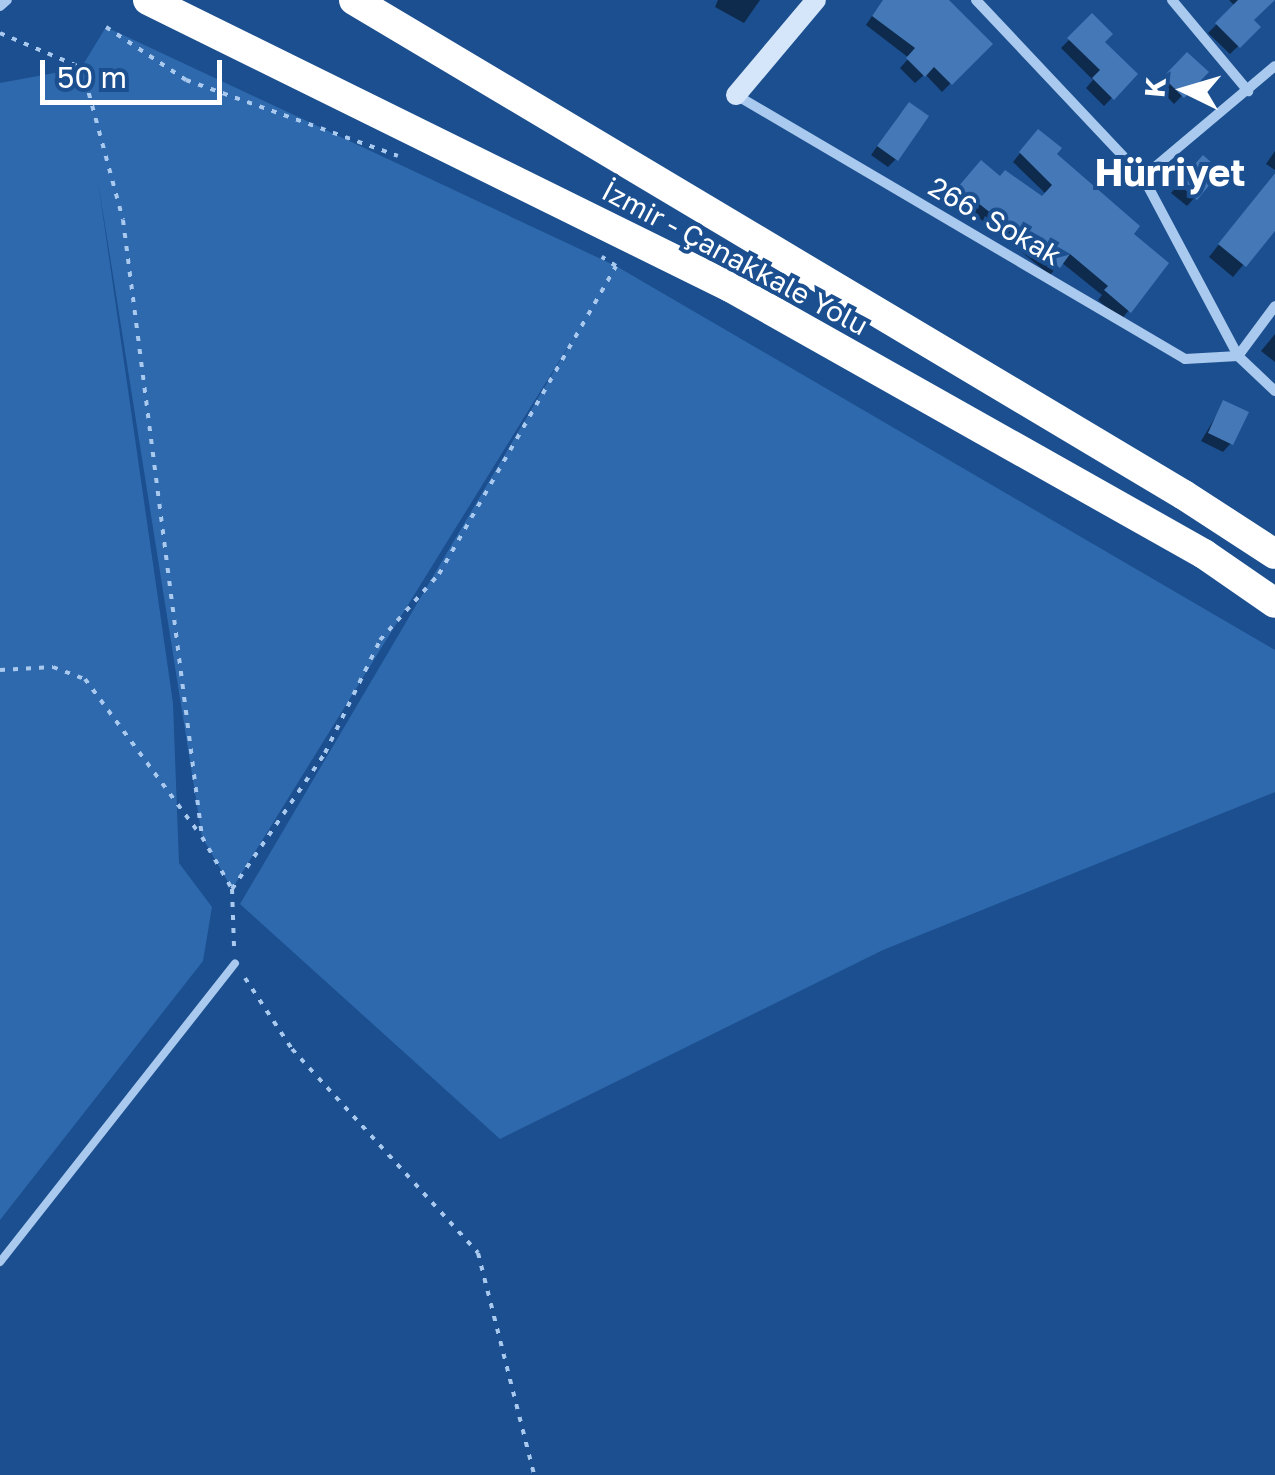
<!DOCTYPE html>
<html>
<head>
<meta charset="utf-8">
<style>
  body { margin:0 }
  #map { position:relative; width:1275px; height:1475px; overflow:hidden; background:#1b4f8f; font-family:"Golos Text",sans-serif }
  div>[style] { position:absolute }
  .green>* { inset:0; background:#2e69ad }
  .shadow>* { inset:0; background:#0007 }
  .building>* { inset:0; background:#4478b7 }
  .path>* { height:4px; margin-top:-2px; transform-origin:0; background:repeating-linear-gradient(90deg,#a9c9ee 0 5px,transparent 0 13px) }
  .lane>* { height:8px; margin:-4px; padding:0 4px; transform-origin:4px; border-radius:4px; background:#a9c9ee }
  .street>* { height:10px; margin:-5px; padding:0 5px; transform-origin:5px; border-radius:5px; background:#a9c9ee }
  .secondary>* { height:20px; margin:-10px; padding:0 10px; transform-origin:10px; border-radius:10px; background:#d6e6fa }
  .highway>* { height:30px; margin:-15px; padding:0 15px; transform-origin:15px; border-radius:15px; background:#fff }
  span { translate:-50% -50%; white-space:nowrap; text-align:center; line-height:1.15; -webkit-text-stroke:8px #1b4f8f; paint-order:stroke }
  .street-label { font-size:28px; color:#fff }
  .district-label { font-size:38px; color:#fff; font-weight:700 }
  .north { position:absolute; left:1135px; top:40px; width:100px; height:100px; -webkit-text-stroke:8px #1b4f8f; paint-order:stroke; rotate:275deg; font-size:28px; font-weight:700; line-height:40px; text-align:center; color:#fff }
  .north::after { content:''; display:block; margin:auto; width:35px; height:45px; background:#fff; clip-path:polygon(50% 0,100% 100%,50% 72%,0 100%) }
  .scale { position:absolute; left:40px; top:60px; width:182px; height:45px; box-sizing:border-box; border:5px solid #fff; border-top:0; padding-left:12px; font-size:30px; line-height:35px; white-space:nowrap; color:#fff; -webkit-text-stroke:8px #1b4f8f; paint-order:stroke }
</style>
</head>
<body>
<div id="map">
  <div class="green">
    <i style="clip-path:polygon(106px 27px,616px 266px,1275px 650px,1275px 792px,883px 950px,500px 1139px,240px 904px,577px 332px,232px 889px,202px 837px,98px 181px,173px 703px,179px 863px,212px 907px,203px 961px,0 1220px,0 83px,81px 68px)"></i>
  </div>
  <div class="shadow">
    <i style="clip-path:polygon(718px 0,760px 0,744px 23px,715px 7px)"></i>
    <i style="clip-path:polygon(893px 0,936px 0,989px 44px,942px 92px,925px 74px,915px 83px,900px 68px,909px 58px,866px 25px,876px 10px)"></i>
    <i style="clip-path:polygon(1229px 0,1271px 0,1251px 20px,1258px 27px,1230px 54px,1208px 33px,1235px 6px)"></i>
    <i style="clip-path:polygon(1092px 17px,1102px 42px,1135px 74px,1104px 106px,1086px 88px,1093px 80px,1061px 48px)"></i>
    <i style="clip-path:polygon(1187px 55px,1205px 72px,1174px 104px,1157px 86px)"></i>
    <i style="clip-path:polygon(901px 113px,896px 159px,888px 167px,871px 155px)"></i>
    <i style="clip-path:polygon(1030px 141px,1053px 154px,1130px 234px,1166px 263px,1121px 320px,1098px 300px,1102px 295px,1061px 262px,1050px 275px,952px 196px,973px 171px,1041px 199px,1046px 194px,1013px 162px)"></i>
    <i style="clip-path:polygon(1275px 151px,1275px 170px,1266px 164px)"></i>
    <i style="clip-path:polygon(1194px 166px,1218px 171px,1187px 206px,1171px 193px)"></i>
    <i style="clip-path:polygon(1275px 173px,1275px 227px,1233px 277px,1209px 257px)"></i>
    <i style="clip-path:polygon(1275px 334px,1275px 362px,1261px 351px)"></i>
    <i style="clip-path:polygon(1224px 403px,1231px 443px,1223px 452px,1201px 441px)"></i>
  </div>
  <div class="building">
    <i style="clip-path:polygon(883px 0,949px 0,993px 44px,952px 85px,934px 67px,925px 77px,906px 58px,915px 48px,872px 16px)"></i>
    <i style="clip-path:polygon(1238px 0,1275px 0,1254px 20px,1261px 27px,1240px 48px,1215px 23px)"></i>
    <i style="clip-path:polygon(1092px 13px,1113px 34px,1105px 42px,1138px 74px,1114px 100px,1092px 78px,1100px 70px,1067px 38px)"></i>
    <i style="clip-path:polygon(1187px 52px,1209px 72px,1184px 98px,1163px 77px)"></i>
    <i style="clip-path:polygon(909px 102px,929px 116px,898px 161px,877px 146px)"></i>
    <i style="clip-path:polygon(1038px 129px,1062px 148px,1057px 154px,1140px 226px,1134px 234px,1169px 263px,1131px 313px,1104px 290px,1108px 286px,1070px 254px,1060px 268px,958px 187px,981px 160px,1000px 176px,1005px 170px,1042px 196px,1052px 185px,1019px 152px)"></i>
    <i style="clip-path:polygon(1203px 155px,1221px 171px,1197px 200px,1178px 183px)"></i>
    <i style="clip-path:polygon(1275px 173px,1275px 231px,1246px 267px,1218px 244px)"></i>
    <i style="clip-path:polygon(1223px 400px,1249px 412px,1233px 445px,1208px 433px)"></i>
  </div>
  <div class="path">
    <i style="left:106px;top:27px;width:96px;rotate:33.5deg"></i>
    <i style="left:186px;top:80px;width:225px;rotate:19.7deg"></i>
    <i style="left:0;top:33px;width:89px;rotate:23.1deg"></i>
    <i style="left:82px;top:68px;width:157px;rotate:74.9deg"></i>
    <i style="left:123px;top:220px;width:622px;rotate:82.7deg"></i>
    <i style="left:202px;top:837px;width:60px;rotate:60deg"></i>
    <i style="left:232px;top:889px;width:57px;rotate:88deg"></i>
    <i style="left:0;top:670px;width:53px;rotate:-3.2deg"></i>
    <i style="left:53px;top:667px;width:34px;rotate:21deg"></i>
    <i style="left:85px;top:679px;width:192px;rotate:53.5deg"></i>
    <i style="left:232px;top:889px;width:165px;rotate:-55.6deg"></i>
    <i style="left:325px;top:753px;width:126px;rotate:-64deg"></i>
    <i style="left:380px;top:640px;width:89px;rotate:-48.2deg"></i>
    <i style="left:439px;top:574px;width:355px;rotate:-60.1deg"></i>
    <i style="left:616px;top:266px;width:17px;rotate:-147deg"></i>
    <i style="left:245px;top:978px;width:85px;rotate:56.5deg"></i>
    <i style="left:292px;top:1049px;width:276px;rotate:47.6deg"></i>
    <i style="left:478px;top:1253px;width:229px;rotate:75.8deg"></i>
  </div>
  <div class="lane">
    <i style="left:0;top:1262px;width:380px;rotate:-51.8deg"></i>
  </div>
  <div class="street">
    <i style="left:976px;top:0;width:243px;rotate:46.7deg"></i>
    <i style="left:1143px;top:177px;width:203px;rotate:62deg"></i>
    <i style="left:1238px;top:356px;width:51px;rotate:43.4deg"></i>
    <i style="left:1172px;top:0;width:119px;rotate:50.1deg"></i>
    <i style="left:0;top:6px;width:9px;rotate:-41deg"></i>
    <i style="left:736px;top:95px;width:521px;rotate:30.45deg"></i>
    <i style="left:1185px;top:359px;width:53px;rotate:-3.2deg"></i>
    <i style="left:1238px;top:356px;width:62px;rotate:-53.5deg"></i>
    <i style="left:1143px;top:177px;width:172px;rotate:-40.1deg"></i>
  </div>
  <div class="secondary">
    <i style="left:736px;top:95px;width:124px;rotate:-49.9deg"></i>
  </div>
  <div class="highway">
    <i style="left:148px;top:0;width:649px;rotate:26.25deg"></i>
    <i style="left:730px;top:287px;width:544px;rotate:29.39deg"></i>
    <i style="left:1204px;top:554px;width:86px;rotate:34.6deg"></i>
    <i style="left:354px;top:0;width:966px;rotate:30.81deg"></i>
    <i style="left:1184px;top:495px;width:108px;rotate:33deg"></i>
  </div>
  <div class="street-label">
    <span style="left:995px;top:221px;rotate:30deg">266. Sokak</span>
    <span style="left:735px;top:258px;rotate:28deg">İzmir - Çanakkale Yolu</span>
  </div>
  <div class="district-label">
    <span style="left:1170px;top:172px">Hürriyet</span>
  </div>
  <div class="north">K</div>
  <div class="scale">50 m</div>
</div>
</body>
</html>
